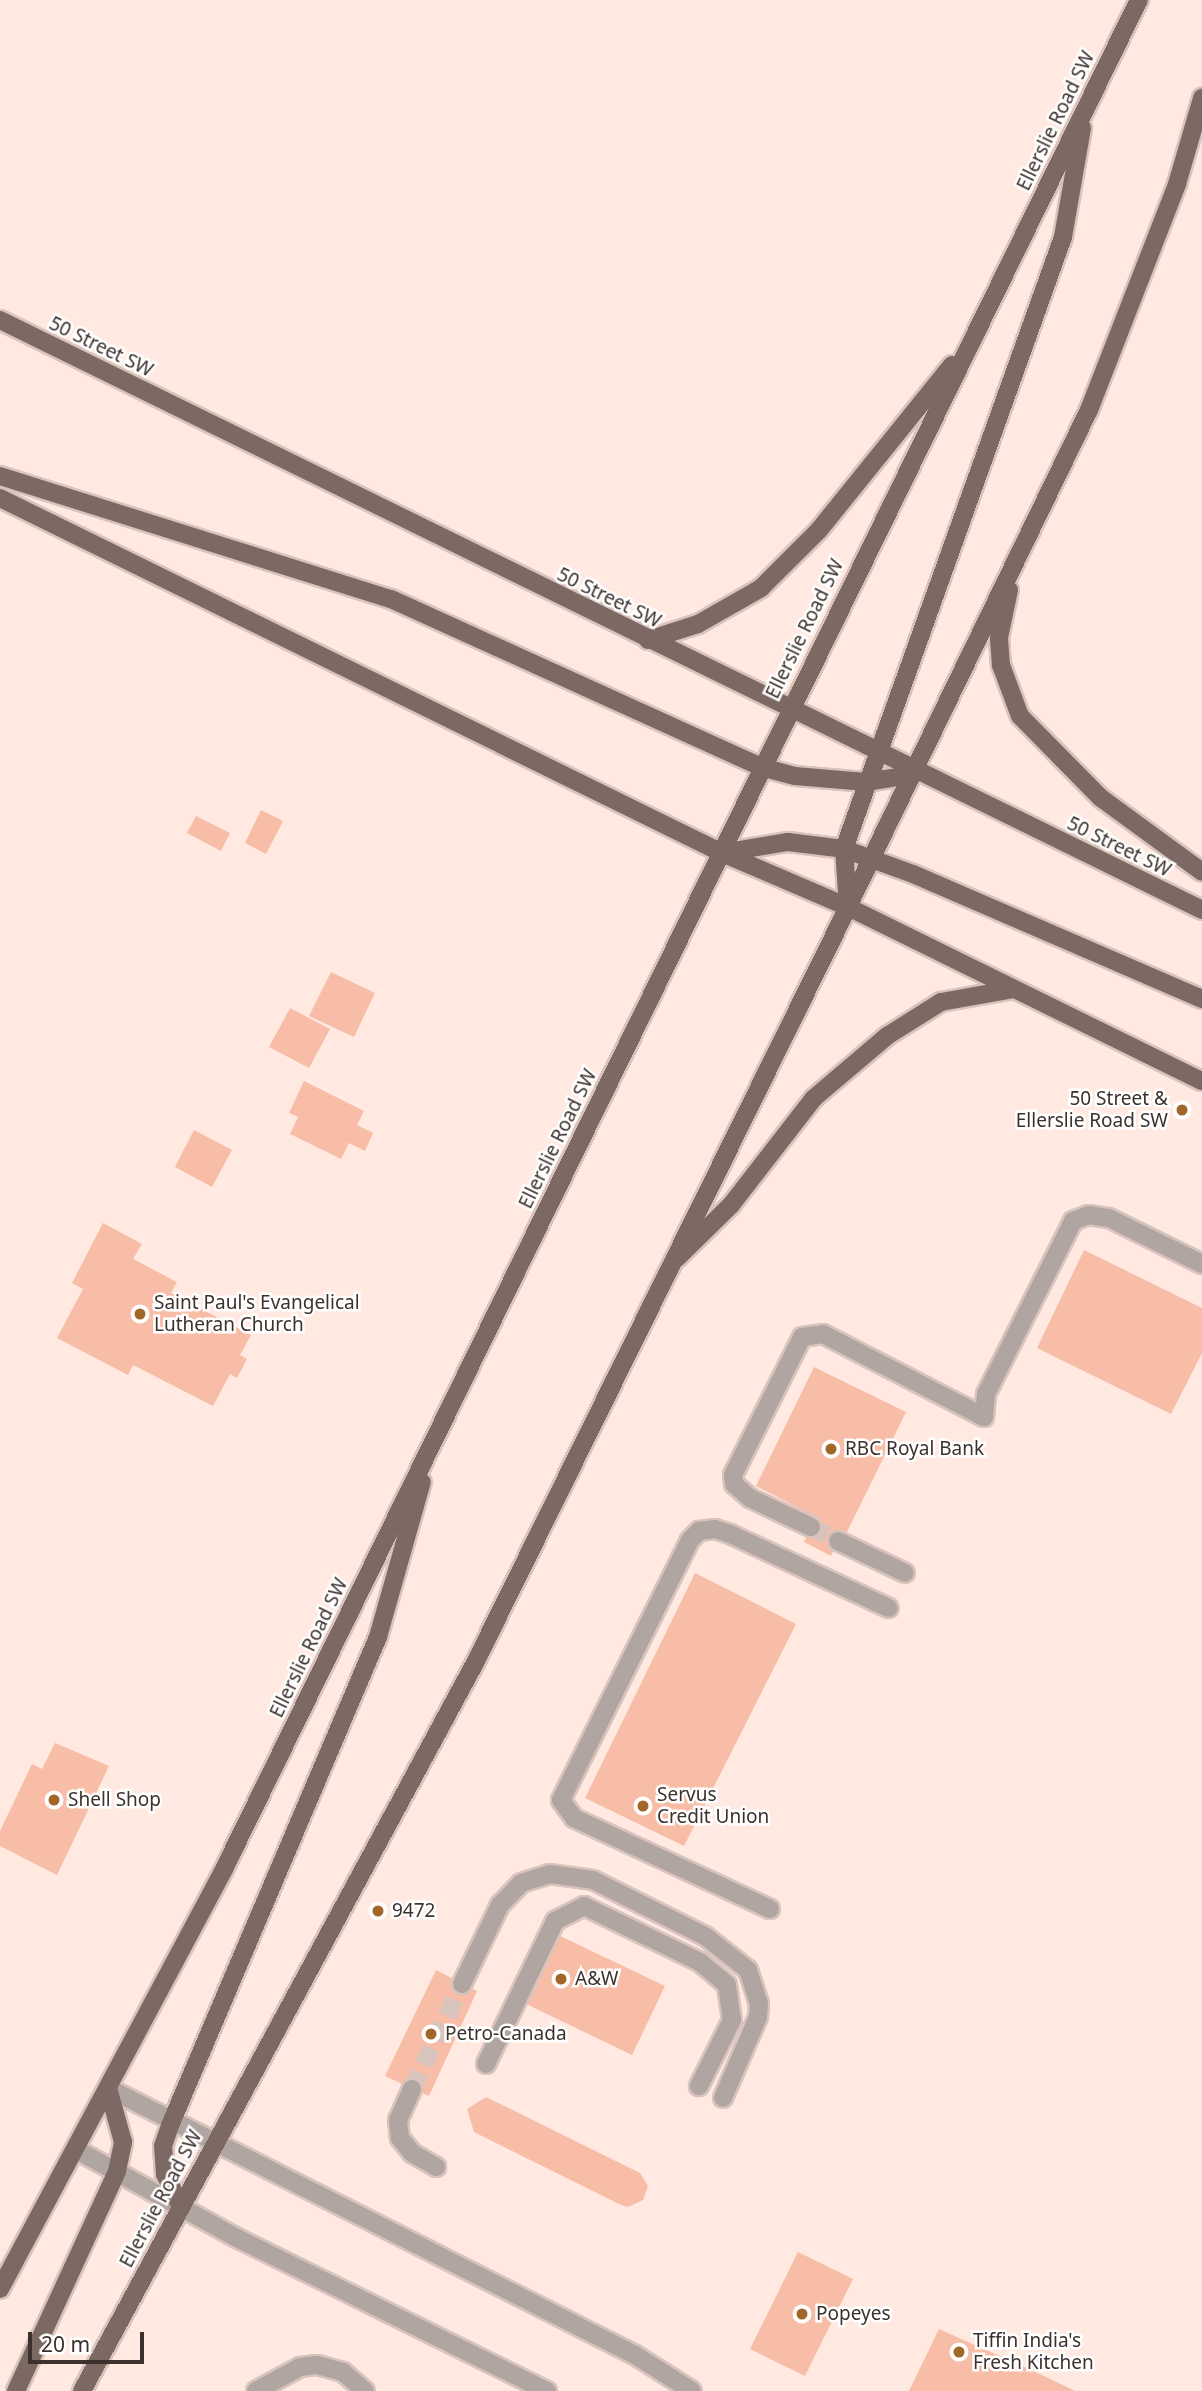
<!DOCTYPE html>
<html>
<head>
<meta charset="utf-8">
<style>
  body { margin:0 }
  #map { position:relative; width:1202px; height:2391px; overflow:hidden; background:#ffe9e1; font-family:"Noto Sans",sans-serif }
  div>[style] { position:absolute }
  .building>* { inset:0; background:#f8bda7 }
  .minor-tunnel>* { height:18px; margin-top:-9px; transform-origin:0; background:repeating-linear-gradient(90deg,#d8c4bd 0 18px,transparent 0 27px) }
  .roads { filter:drop-shadow(2px 0 #d8c4bd) drop-shadow(-2px 0 #d8c4bd) drop-shadow(0 2px #d8c4bd) drop-shadow(0 -2px #d8c4bd) }
  .minor>* { height:18px; margin:-9px; padding:0 9px; transform-origin:9px; border-radius:9px; background:#b1a5a2 }
  .major>* { height:18px; margin:-9px; padding:0 9px; transform-origin:9px; border-radius:9px; background:#7d6963 }
  .dots>* { width:19px; height:19px; translate:-50% -50%; box-sizing:border-box; border:4px solid #fff; border-radius:50% }
  span { translate:-50% -50%; white-space:nowrap; text-align:center; line-height:1.15; -webkit-text-stroke:5px #fff; paint-order:stroke }
  .street-label { font-size:19px; color:#3b312d }
  .poi-label { font-size:19px; color:#3b312d }
  .right { translate:-100% -50%; text-align:right }
  .left { translate:0 -50%; text-align:left }
  .scale { position:absolute; left:28px; top:2332px; width:116px; height:32px; box-sizing:border-box; border:4px solid #3b312d; border-top:0; padding-left:9px; font-size:21px; line-height:24px; white-space:nowrap; color:#3b312d; -webkit-text-stroke:5px #fff; paint-order:stroke }
</style>
</head>
<body>
<div id="map">
  <div class="building">
    <i style="clip-path:polygon(261px 810px,283px 821px,266px 854px,245px 843px)"></i>
    <i style="clip-path:polygon(196px 816px,230px 833px,221px 851px,187px 833px)"></i>
    <i style="clip-path:polygon(331px 972px,375px 993px,354px 1037px,309px 1016px)"></i>
    <i style="clip-path:polygon(290px 1008px,330px 1029px,309px 1068px,269px 1047px)"></i>
    <i style="clip-path:polygon(304px 1081px,364px 1111px,357px 1125px,373px 1133px,365px 1151px,349px 1143px,341px 1159px,290px 1134px,298px 1117px,289px 1113px)"></i>
    <i style="clip-path:polygon(194px 1130px,232px 1150px,212px 1187px,175px 1167px)"></i>
    <i style="clip-path:polygon(103px 1223px,142px 1244px,133px 1259px,177px 1282px,171px 1293px,251px 1335px,240px 1355px,247px 1359px,237px 1378px,230px 1374px,213px 1406px,133px 1365px,128px 1375px,57px 1338px,83px 1289px,72px 1283px)"></i>
    <i style="clip-path:polygon(1084px 1250px,1202px 1308px,1202px 1353px,1171px 1414px,1037px 1348px)"></i>
    <i style="clip-path:polygon(814px 1367px,906px 1412px,847px 1532px,843px 1531px,831px 1556px,804px 1542px,816px 1517px,756px 1486px)"></i>
    <i style="clip-path:polygon(695px 1573px,796px 1624px,684px 1846px,585px 1798px)"></i>
    <i style="clip-path:polygon(55px 1743px,109px 1766px,57px 1875px,0 1846px,0 1831px,32px 1764px,42px 1769px)"></i>
    <i style="clip-path:polygon(558px 1935px,665px 1986px,632px 2055px,524px 2003px)"></i>
    <i style="clip-path:polygon(436px 1970px,477px 1991px,429px 2096px,385px 2076px)"></i>
    <i style="clip-path:polygon(486px 2097px,640px 2173px,648px 2186px,643px 2200px,628px 2207px,621px 2205px,474px 2132px,467px 2109px)"></i>
    <i style="clip-path:polygon(798px 2252px,853px 2279px,805px 2376px,750px 2349px)"></i>
    <i style="clip-path:polygon(939px 2329px,1042px 2375px,1075px 2391px,909px 2391px)"></i>
  </div>
  <div class="minor-tunnel">
    <i style="left:811px;top:1527px;width:30px;rotate:27deg"></i>
    <i style="left:412px;top:2089px;width:116px;rotate:-64.5deg"></i>
  </div>
  <div class="roads">
    <div class="minor">
      <i style="left:811px;top:1527px;width:68px;rotate:-154.6deg"></i>
      <i style="left:750px;top:1498px;width:21px;rotate:-139deg"></i>
      <i style="left:734px;top:1484px;width:9px;rotate:-96deg"></i>
      <i style="left:733px;top:1475px;width:154px;rotate:-63.4deg"></i>
      <i style="left:802px;top:1337px;width:21px;rotate:-8deg"></i>
      <i style="left:823px;top:1334px;width:181px;rotate:27.3deg"></i>
      <i style="left:984px;top:1417px;width:23px;rotate:-85deg"></i>
      <i style="left:986px;top:1394px;width:194px;rotate:-63.3deg"></i>
      <i style="left:1073px;top:1221px;width:17px;rotate:-21deg"></i>
      <i style="left:1089px;top:1215px;width:20px;rotate:9deg"></i>
      <i style="left:1109px;top:1218px;width:104px;rotate:26.3deg"></i>
      <i style="left:838px;top:1541px;width:74px;rotate:25.5deg"></i>
      <i style="left:770px;top:1909px;width:216px;rotate:-155.1deg"></i>
      <i style="left:574px;top:1818px;width:22px;rotate:-126deg"></i>
      <i style="left:561px;top:1800px;width:290px;rotate:-63.6deg"></i>
      <i style="left:690px;top:1540px;width:13px;rotate:-45deg"></i>
      <i style="left:699px;top:1531px;width:16px;rotate:-7deg"></i>
      <i style="left:715px;top:1529px;width:16px;rotate:18deg"></i>
      <i style="left:730px;top:1534px;width:175px;rotate:25deg"></i>
      <i style="left:462px;top:1984px;width:88px;rotate:-64.3deg"></i>
      <i style="left:500px;top:1905px;width:30px;rotate:-46deg"></i>
      <i style="left:521px;top:1883px;width:30px;rotate:-17deg"></i>
      <i style="left:550px;top:1874px;width:43px;rotate:7.9deg"></i>
      <i style="left:593px;top:1880px;width:125px;rotate:26.6deg"></i>
      <i style="left:705px;top:1936px;width:55px;rotate:38.3deg"></i>
      <i style="left:748px;top:1970px;width:35px;rotate:72deg"></i>
      <i style="left:759px;top:2003px;width:14px;rotate:94deg"></i>
      <i style="left:758px;top:2017px;width:88px;rotate:113.4deg"></i>
      <i style="left:486px;top:2064px;width:159px;rotate:-64.2deg"></i>
      <i style="left:555px;top:1921px;width:33px;rotate:-27deg"></i>
      <i style="left:584px;top:1906px;width:129px;rotate:25.8deg"></i>
      <i style="left:700px;top:1962px;width:35px;rotate:40deg"></i>
      <i style="left:727px;top:1985px;width:35px;rotate:82deg"></i>
      <i style="left:732px;top:2020px;width:74px;rotate:116.6deg"></i>
      <i style="left:108px;top:2088px;width:591px;rotate:26.87deg"></i>
      <i style="left:635px;top:2355px;width:67px;rotate:32.3deg"></i>
      <i style="left:412px;top:2089px;width:34px;rotate:114deg"></i>
      <i style="left:398px;top:2120px;width:18px;rotate:84deg"></i>
      <i style="left:400px;top:2138px;width:19px;rotate:51deg"></i>
      <i style="left:412px;top:2153px;width:28px;rotate:30deg"></i>
      <i style="left:75px;top:2149px;width:185px;rotate:28.8deg"></i>
      <i style="left:237px;top:2238px;width:346px;rotate:26.3deg"></i>
      <i style="left:256px;top:2391px;width:50px;rotate:-28.6deg"></i>
      <i style="left:300px;top:2367px;width:17px;rotate:-7deg"></i>
      <i style="left:317px;top:2365px;width:27px;rotate:15deg"></i>
      <i style="left:343px;top:2372px;width:29px;rotate:41deg"></i>
    </div>
    <div class="major">
      <i style="left:0;top:320px;width:1339px;rotate:26.14deg"></i>
      <i style="left:0;top:476px;width:410px;rotate:17.5deg"></i>
      <i style="left:391px;top:599px;width:406px;rotate:24.4deg"></i>
      <i style="left:761px;top:767px;width:35px;rotate:15deg"></i>
      <i style="left:795px;top:776px;width:71px;rotate:4.8deg"></i>
      <i style="left:866px;top:782px;width:33px;rotate:-9deg"></i>
      <i style="left:899px;top:777px;width:17px;rotate:-28deg"></i>
      <i style="left:0;top:498px;width:805px;rotate:26.18deg"></i>
      <i style="left:722px;top:853px;width:137px;rotate:23.2deg"></i>
      <i style="left:848px;top:907px;width:394px;rotate:26.2deg"></i>
      <i style="left:1009px;top:590px;width:49px;rotate:101.8deg"></i>
      <i style="left:999px;top:638px;width:27px;rotate:86deg"></i>
      <i style="left:1001px;top:665px;width:54px;rotate:69.6deg"></i>
      <i style="left:1020px;top:716px;width:115px;rotate:45.4deg"></i>
      <i style="left:1101px;top:798px;width:125px;rotate:36.2deg"></i>
      <i style="left:648px;top:640px;width:52px;rotate:-17.7deg"></i>
      <i style="left:698px;top:624px;width:73px;rotate:-29.7deg"></i>
      <i style="left:761px;top:588px;width:82px;rotate:-45deg"></i>
      <i style="left:819px;top:530px;width:212px;rotate:-51.1deg"></i>
      <i style="left:722px;top:853px;width:67px;rotate:-9.5deg"></i>
      <i style="left:788px;top:842px;width:56px;rotate:7.1deg"></i>
      <i style="left:844px;top:849px;width:73px;rotate:19.9deg"></i>
      <i style="left:913px;top:874px;width:315px;rotate:23.4deg"></i>
      <i style="left:848px;top:907px;width:58px;rotate:-93.9deg"></i>
      <i style="left:844px;top:849px;width:650px;rotate:-70.31deg"></i>
      <i style="left:1063px;top:237px;width:111px;rotate:-80.1deg"></i>
      <i style="left:677px;top:1258px;width:76px;rotate:-44.5deg"></i>
      <i style="left:731px;top:1205px;width:135px;rotate:-52.2deg"></i>
      <i style="left:814px;top:1098px;width:96px;rotate:-40.3deg"></i>
      <i style="left:887px;top:1036px;width:64px;rotate:-32.2deg"></i>
      <i style="left:941px;top:1002px;width:73px;rotate:-10.2deg"></i>
      <i style="left:181px;top:2207px;width:37px;rotate:-116deg"></i>
      <i style="left:165px;top:2174px;width:28px;rotate:-94deg"></i>
      <i style="left:163px;top:2146px;width:24px;rotate:-71deg"></i>
      <i style="left:171px;top:2123px;width:528px;rotate:-66.93deg"></i>
      <i style="left:378px;top:1637px;width:161px;rotate:-74.2deg"></i>
      <i style="left:0;top:2289px;width:478px;rotate:-61.9deg"></i>
      <i style="left:225px;top:1867px;width:2079px;rotate:-63.92deg"></i>
      <i style="left:16px;top:2391px;width:242px;rotate:-65.3deg"></i>
      <i style="left:117px;top:2171px;width:30px;rotate:-78deg"></i>
      <i style="left:123px;top:2142px;width:56px;rotate:-105.5deg"></i>
      <i style="left:82px;top:2391px;width:830px;rotate:-61.64deg"></i>
      <i style="left:476px;top:1661px;width:793px;rotate:-63.73deg"></i>
      <i style="left:827px;top:950px;width:600px;rotate:-64.12deg"></i>
      <i style="left:1089px;top:410px;width:243px;rotate:-68.7deg"></i>
      <i style="left:1177px;top:184px;width:90px;rotate:-73.8deg"></i>
    </div>
  </div>
  <div class="dots">
    <i style="left:1182px;top:1110px;background:#a26628"></i>
    <i style="left:140px;top:1314px;background:#a26628"></i>
    <i style="left:831px;top:1449px;background:#a26628"></i>
    <i style="left:54px;top:1800px;background:#a26628"></i>
    <i style="left:643px;top:1806px;background:#a26628"></i>
    <i style="left:378px;top:1911px;background:#a26628"></i>
    <i style="left:561px;top:1979px;background:#a26628"></i>
    <i style="left:431px;top:2034px;background:#a26628"></i>
    <i style="left:802px;top:2314px;background:#a26628"></i>
    <i style="left:959px;top:2352px;background:#a26628"></i>
  </div>
  <div class="street-label">
    <span style="left:1056px;top:121px;rotate:-64deg">Ellerslie Road SW</span>
    <span style="left:101px;top:347px;rotate:26deg">50 Street SW</span>
    <span style="left:609px;top:598px;rotate:26deg">50 Street SW</span>
    <span style="left:805px;top:629px;rotate:-64deg">Ellerslie Road SW</span>
    <span style="left:1119px;top:847px;rotate:26deg">50 Street SW</span>
    <span style="left:558px;top:1139px;rotate:-64deg">Ellerslie Road SW</span>
    <span style="left:309px;top:1648px;rotate:-64deg">Ellerslie Road SW</span>
    <span style="left:161px;top:2199px;rotate:-62deg">Ellerslie Road SW</span>
  </div>
  <div class="poi-label">
    <span class="right" style="left:1168px;top:1110px">50 Street &amp;<br>Ellerslie Road SW</span>
    <span class="left" style="left:154px;top:1314px">Saint Paul's Evangelical<br>Lutheran Church</span>
    <span class="left" style="left:845px;top:1449px">RBC Royal Bank</span>
    <span class="left" style="left:657px;top:1806px">Servus<br>Credit Union</span>
    <span class="left" style="left:68px;top:1800px">Shell Shop</span>
    <span class="left" style="left:392px;top:1911px">9472</span>
    <span class="left" style="left:575px;top:1979px">A&amp;W</span>
    <span class="left" style="left:445px;top:2034px">Petro-Canada</span>
    <span class="left" style="left:816px;top:2314px">Popeyes</span>
    <span class="left" style="left:973px;top:2352px">Tiffin India's<br>Fresh Kitchen</span>
  </div>
  <div class="scale">20 m</div>
</div>
</body>
</html>
